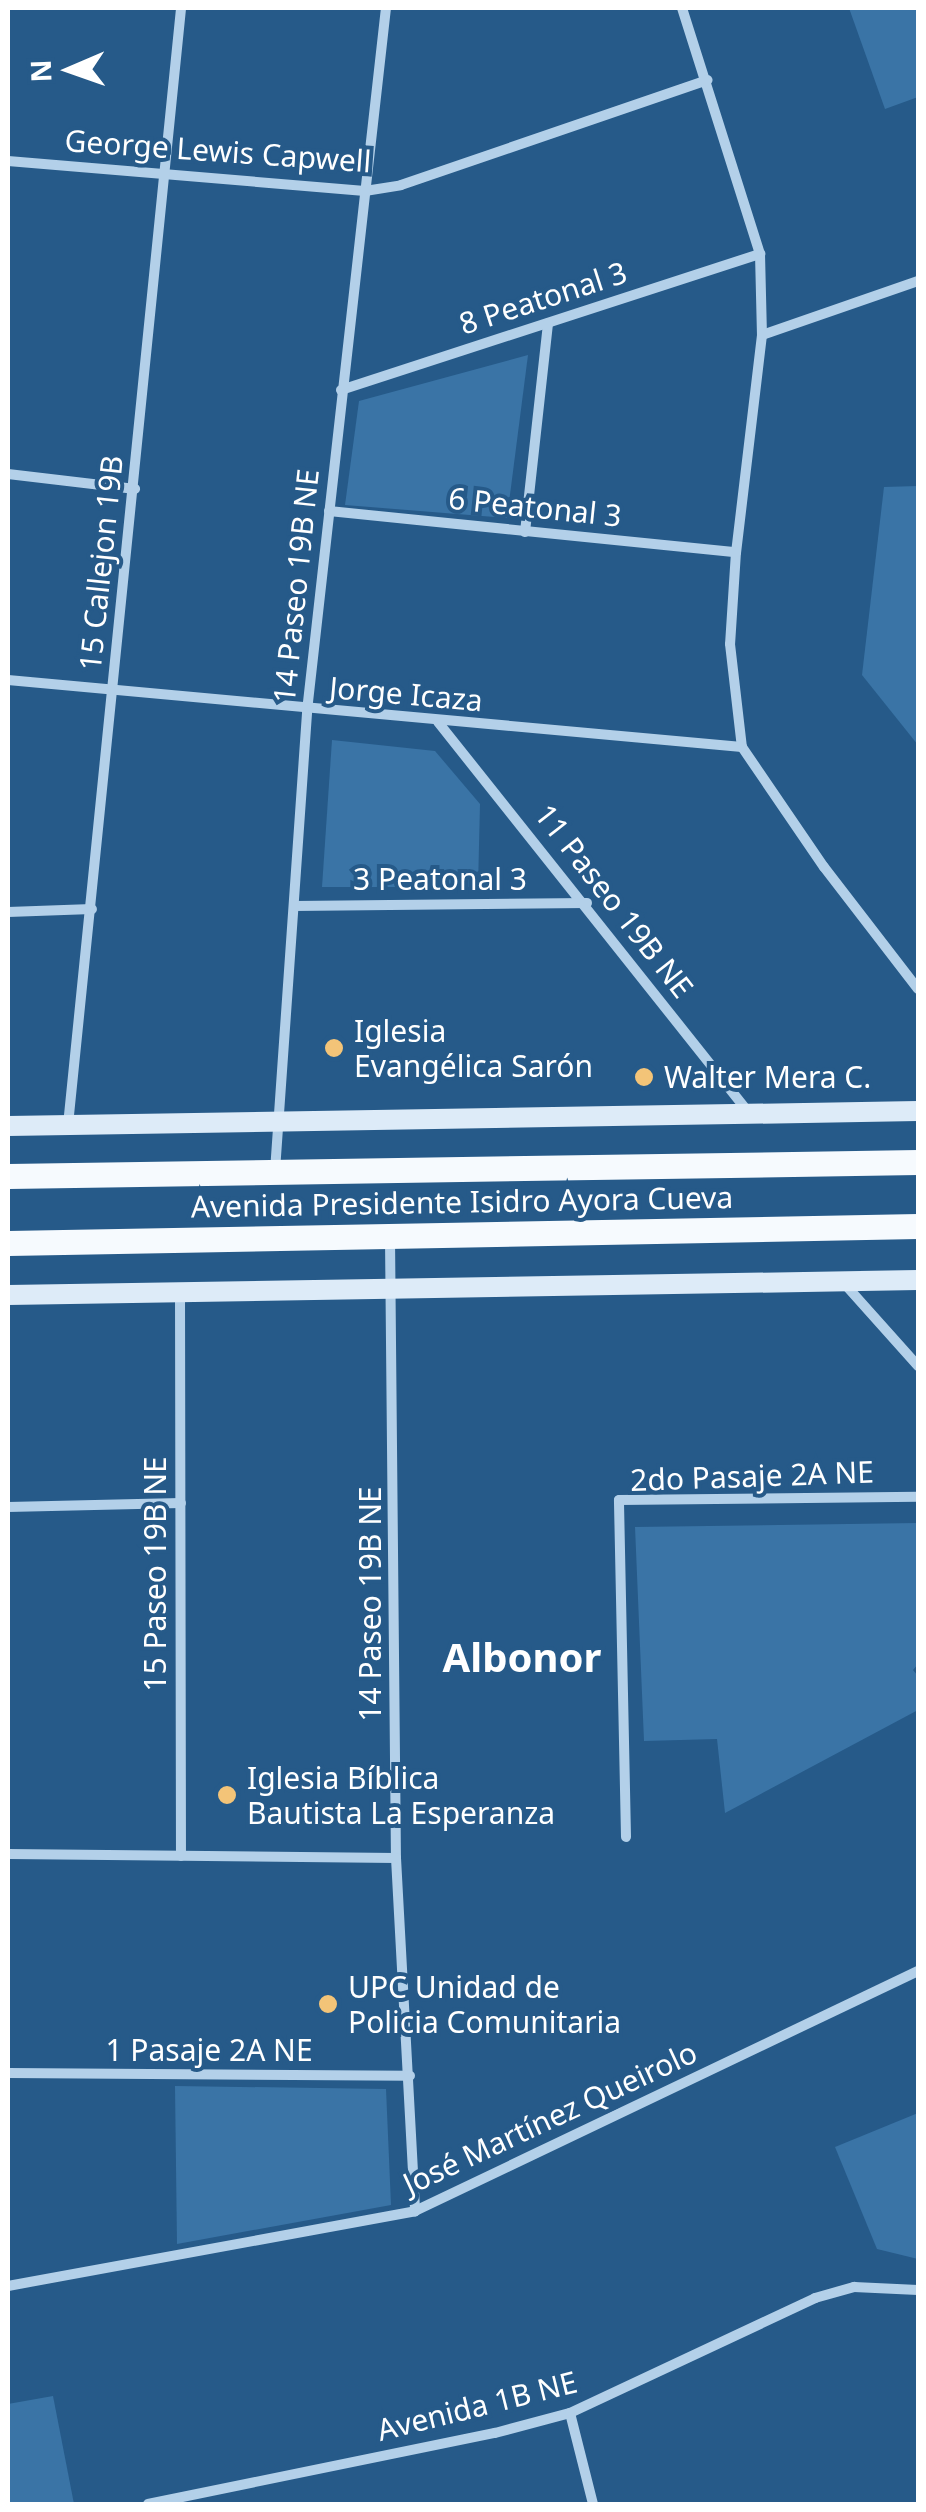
<!DOCTYPE html>
<html>
<head>
<meta charset="utf-8">
<style>
  body { margin:0 }
  #map { position:relative; width:926px; height:2512px; overflow:hidden; background:#265a89; font-family:"Noto Sans",sans-serif }
  div>[style] { position:absolute }
  .green>* { inset:0; background:#3a74a6 }
  .minor>* { height:10px; margin:-5px; padding:0 5px; transform-origin:5px; border-radius:5px; background:#b3d0e9 }
  .secondary>* { height:20px; margin:-10px; padding:0 10px; transform-origin:10px; border-radius:10px; background:#ddebf8 }
  .primary>* { height:25px; margin:-12.5px; padding:0 12.5px; transform-origin:12.5px; border-radius:12.5px; background:#f6fafe }
  .dots>* { width:28px; height:28px; translate:-50% -50%; box-sizing:border-box; border:5px solid #265a89; border-radius:50% }
  span { translate:-50% -50%; white-space:nowrap; text-align:center; line-height:1.15; -webkit-text-stroke:8px #265a89; paint-order:stroke }
  .street-label { font-size:30px; color:#fff }
  .poi-label { font-size:30px; color:#fff }
  .left { translate:0 -50%; text-align:left }
  .district-label { font-size:40px; color:#fff; font-weight:700 }
  .frame { position:absolute; inset:0; border:10px solid #fff; pointer-events:none }
  .north { position:absolute; left:20px; top:20px; width:100px; height:100px; -webkit-text-stroke:8px #265a89; paint-order:stroke; rotate:268deg; font-size:28px; font-weight:700; line-height:40px; text-align:center; color:#fff }
  .north::after { content:''; display:block; margin:auto; width:35px; height:45px; background:#fff; clip-path:polygon(50% 0,100% 100%,50% 72%,0 100%) }
</style>
</head>
<body>
<div id="map">
  <div class="green">
    <i style="clip-path:polygon(849px 8px,918px 8px,918px 97px,885px 109px)"></i>
    <i style="clip-path:polygon(528px 355px,507px 518px,345px 505px,359px 401px)"></i>
    <i style="clip-path:polygon(918px 486px,918px 745px,862px 675px,884px 487px)"></i>
    <i style="clip-path:polygon(332px 740px,435px 751px,480px 804px,478px 887px,322px 887px)"></i>
    <i style="clip-path:polygon(918px 1523px,918px 1664px,913px 1670px,918px 1676px,918px 1710px,725px 1813px,717px 1739px,644px 1741px,635px 1527px)"></i>
    <i style="clip-path:polygon(175px 2086px,386px 2089px,391px 2205px,177px 2244px)"></i>
    <i style="clip-path:polygon(918px 2113px,918px 2259px,877px 2249px,835px 2147px)"></i>
    <i style="clip-path:polygon(53px 2396px,74px 2504px,8px 2504px,8px 2404px)"></i>
  </div>
  <div class="minor">
    <i style="left:682px;top:8px;width:258px;rotate:72.4deg"></i>
    <i style="left:760px;top:254px;width:81px;rotate:88.6deg"></i>
    <i style="left:762px;top:335px;width:219px;rotate:96.8deg"></i>
    <i style="left:736px;top:552px;width:92px;rotate:93.7deg"></i>
    <i style="left:730px;top:644px;width:104px;rotate:83.4deg"></i>
    <i style="left:742px;top:747px;width:145px;rotate:55.7deg"></i>
    <i style="left:824px;top:867px;width:154px;rotate:52.4deg"></i>
    <i style="left:8px;top:161px;width:358px;rotate:4.8deg"></i>
    <i style="left:365px;top:191px;width:36px;rotate:-9deg"></i>
    <i style="left:401px;top:185px;width:324px;rotate:-18.9deg"></i>
    <i style="left:762px;top:335px;width:165px;rotate:-19.1deg"></i>
    <i style="left:341px;top:390px;width:441px;rotate:-18deg"></i>
    <i style="left:8px;top:474px;width:128px;rotate:6.7deg"></i>
    <i style="left:329px;top:511px;width:409px;rotate:5.8deg"></i>
    <i style="left:525px;top:532px;width:210px;rotate:-83.7deg"></i>
    <i style="left:8px;top:680px;width:737px;rotate:5.22deg"></i>
    <i style="left:438px;top:722px;width:500px;rotate:51.5deg"></i>
    <i style="left:294px;top:906px;width:293px;rotate:-0.6deg"></i>
    <i style="left:8px;top:912px;width:84px;rotate:-2deg"></i>
    <i style="left:68px;top:1125px;width:1123px;rotate:-84.22deg"></i>
    <i style="left:275px;top:1171px;width:461px;rotate:-86deg"></i>
    <i style="left:307px;top:711px;width:707px;rotate:-83.59deg"></i>
    <i style="left:390px;top:1238px;width:620px;rotate:89.45deg"></i>
    <i style="left:396px;top:1858px;width:354px;rotate:86.9deg"></i>
    <i style="left:842px;top:1281px;width:114px;rotate:48.2deg"></i>
    <i style="left:180px;top:1292px;width:564px;rotate:89.9deg"></i>
    <i style="left:8px;top:1507px;width:173px;rotate:-1.3deg"></i>
    <i style="left:626px;top:1837px;width:337px;rotate:-91.2deg"></i>
    <i style="left:619px;top:1500px;width:299px;rotate:-0.6deg"></i>
    <i style="left:8px;top:1854px;width:388px;rotate:0.6deg"></i>
    <i style="left:8px;top:2073px;width:402px;rotate:0.4deg"></i>
    <i style="left:8px;top:2286px;width:414px;rotate:-10.4deg"></i>
    <i style="left:415px;top:2211px;width:557px;rotate:-25.51deg"></i>
    <i style="left:570px;top:2413px;width:94px;rotate:75.8deg"></i>
    <i style="left:148px;top:2504px;width:354px;rotate:-11.6deg"></i>
    <i style="left:495px;top:2433px;width:78px;rotate:-14.9deg"></i>
    <i style="left:570px;top:2413px;width:271px;rotate:-25.1deg"></i>
    <i style="left:815px;top:2298px;width:41px;rotate:-15.8deg"></i>
    <i style="left:854px;top:2287px;width:64px;rotate:2.7deg"></i>
  </div>
  <div class="secondary">
    <i style="left:8px;top:1126px;width:910px;rotate:-0.94deg"></i>
    <i style="left:8px;top:1295px;width:910px;rotate:-0.94deg"></i>
  </div>
  <div class="primary">
    <i style="left:8px;top:1176px;width:910px;rotate:-0.88deg"></i>
    <i style="left:8px;top:1243px;width:910px;rotate:-1.07deg"></i>
  </div>
  <div class="dots">
    <i style="left:334px;top:1048px;background:#f3c478"></i>
    <i style="left:644px;top:1077px;background:#f3c478"></i>
    <i style="left:227px;top:1795px;background:#f3c478"></i>
    <i style="left:328px;top:2004px;background:#f3c478"></i>
  </div>
  <div class="street-label">
    <span style="left:218px;top:151px;rotate:4deg">George Lewis Capwell</span>
    <span style="left:543px;top:298px;rotate:-18deg">8 Peatonal 3</span>
    <span style="left:535px;top:507px;rotate:6deg">6 Peatonal 3</span>
    <span style="left:101px;top:563px;rotate:-84deg">15 Callejon 19B</span>
    <span style="left:296px;top:586px;rotate:-84deg">14 Paseo 19B NE</span>
    <span style="left:406px;top:694px;rotate:5deg">Jorge Icaza</span>
    <span style="left:440px;top:879px">3 Peatonal 3</span>
    <span style="left:614px;top:901px;rotate:52deg">11 Paseo 19B NE</span>
    <span style="left:462px;top:1202px;rotate:-1deg">Avenida Presidente Isidro Ayora Cueva</span>
    <span style="left:752px;top:1476px;rotate:-2deg">2do Pasaje 2A NE</span>
    <span style="left:155px;top:1574px;rotate:-90deg">15 Paseo 19B NE</span>
    <span style="left:370px;top:1604px;rotate:-90deg">14 Paseo 19B NE</span>
    <span style="left:209px;top:2050px">1 Pasaje 2A NE</span>
    <span style="left:550px;top:2118px;rotate:-25deg">José Martínez Queirolo</span>
    <span style="left:477px;top:2406px;rotate:-14deg">Avenida 1B NE</span>
  </div>
  <div class="poi-label">
    <span class="left" style="left:354px;top:1048px">Iglesia<br>Evangélica Sarón</span>
    <span class="left" style="left:664px;top:1077px">Walter Mera C.</span>
    <span class="left" style="left:247px;top:1795px">Iglesia Bíblica<br>Bautista La Esperanza</span>
    <span class="left" style="left:348px;top:2004px">UPC Unidad de<br>Policia Comunitaria</span>
  </div>
  <div class="district-label">
    <span style="left:522px;top:1657px">Albonor</span>
  </div>
  <div class="frame"></div>
  <div class="north">N</div>
</div>
</body>
</html>
